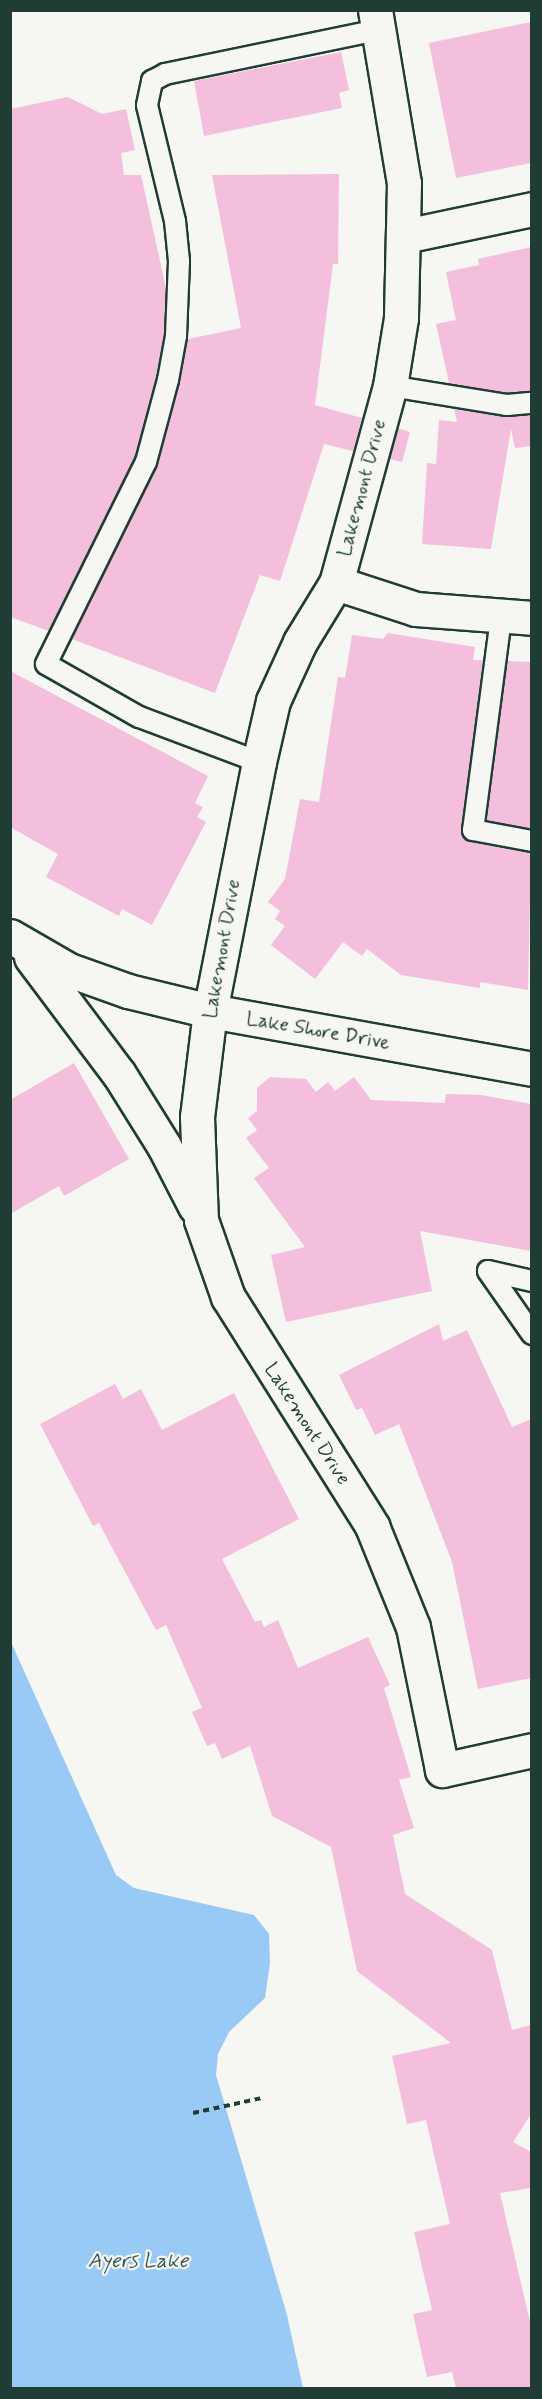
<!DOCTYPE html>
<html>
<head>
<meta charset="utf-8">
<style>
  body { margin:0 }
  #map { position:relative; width:542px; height:2399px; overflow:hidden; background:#f6f6f2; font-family:Mynerve,sans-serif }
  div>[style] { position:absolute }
  .water>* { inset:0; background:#98caf5 }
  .building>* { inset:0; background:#f3bfdd }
  .path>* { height:4px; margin-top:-2px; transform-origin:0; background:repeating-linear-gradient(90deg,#1f3d34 0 6px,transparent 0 10.5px) }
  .roads { filter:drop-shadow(2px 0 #1f3d34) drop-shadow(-2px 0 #1f3d34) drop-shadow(0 2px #1f3d34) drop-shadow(0 -2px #1f3d34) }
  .service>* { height:20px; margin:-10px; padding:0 10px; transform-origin:10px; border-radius:10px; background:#f6f6f2 }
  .minor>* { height:33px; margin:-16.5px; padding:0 16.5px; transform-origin:16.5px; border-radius:16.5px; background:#f6f6f2 }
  span { translate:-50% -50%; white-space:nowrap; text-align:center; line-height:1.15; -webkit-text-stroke:4.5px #f6f6f2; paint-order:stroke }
  .street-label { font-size:20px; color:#1f3d34 }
  .water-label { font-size:21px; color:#37595b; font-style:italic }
  .frame { position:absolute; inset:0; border:12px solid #1f3d34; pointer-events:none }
</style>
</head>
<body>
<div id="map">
  <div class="water">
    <i style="clip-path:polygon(10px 1640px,116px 1875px,134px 1888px,254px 1915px,269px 1934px,270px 1963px,265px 1998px,229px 2032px,218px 2054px,216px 2075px,287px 2315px,303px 2388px,11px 2388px)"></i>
  </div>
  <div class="building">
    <i style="clip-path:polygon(531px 22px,531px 163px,456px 178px,429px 43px)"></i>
    <i style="clip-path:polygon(341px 52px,349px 90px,339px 93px,342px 108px,204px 136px,194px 81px)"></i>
    <i style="clip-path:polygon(68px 97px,102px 114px,126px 109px,135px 150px,121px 153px,124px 175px,141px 175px,166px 288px,164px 335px,156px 377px,135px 458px,49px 631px,10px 617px,10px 109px)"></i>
    <i style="clip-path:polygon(339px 174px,338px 264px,333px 264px,315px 405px,362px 418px,353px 451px,324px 444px,280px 581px,260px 575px,215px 693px,72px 639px,157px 467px,188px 339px,241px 328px,212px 175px)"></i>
    <i style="clip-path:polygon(531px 247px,531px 391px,507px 393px,449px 383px,436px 324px,456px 320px,446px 272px,479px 265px,478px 259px)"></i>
    <i style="clip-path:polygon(454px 409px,505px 417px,531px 415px,531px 446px,515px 448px,511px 429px,491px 549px,422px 544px,427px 463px,436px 464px,439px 420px,457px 422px)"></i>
    <i style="clip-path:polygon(398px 428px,410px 432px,402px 462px,389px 459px)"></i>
    <i style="clip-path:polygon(388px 633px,475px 647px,473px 660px,483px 660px,462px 834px,471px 842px,531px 853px,528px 990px,480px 982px,480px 988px,401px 975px,367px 949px,362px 956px,343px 942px,315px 979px,271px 945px,285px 926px,275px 919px,280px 911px,268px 902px,285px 879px,300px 799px,319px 802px,338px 677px,345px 678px,352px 635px,383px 639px)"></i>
    <i style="clip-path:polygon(507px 661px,531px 662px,531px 829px,486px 820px)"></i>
    <i style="clip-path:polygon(10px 671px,208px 776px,195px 803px,203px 807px,197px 817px,206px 822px,152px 925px,122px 909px,119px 916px,46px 877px,58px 854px,10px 827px)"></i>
    <i style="clip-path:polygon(74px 1063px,129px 1159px,64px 1196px,59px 1186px,10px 1214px,10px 1100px)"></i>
    <i style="clip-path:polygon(270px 1077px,306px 1079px,316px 1092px,328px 1082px,335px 1091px,354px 1077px,371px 1100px,445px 1103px,446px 1094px,481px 1095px,531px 1104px,531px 1251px,420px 1231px,432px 1291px,286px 1322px,271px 1255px,305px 1247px,254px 1178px,269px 1168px,246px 1138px,257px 1130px,248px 1118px,257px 1111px,257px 1088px)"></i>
    <i style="clip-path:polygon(439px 1324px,443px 1341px,467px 1330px,512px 1427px,531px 1419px,531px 1678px,478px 1689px,452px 1562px,399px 1424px,375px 1435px,362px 1408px,356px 1410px,339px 1375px)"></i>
    <i style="clip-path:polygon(115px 1384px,123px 1399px,141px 1389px,162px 1430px,234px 1393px,299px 1519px,222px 1559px,255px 1622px,261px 1620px,264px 1627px,278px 1620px,298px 1668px,368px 1637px,390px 1685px,384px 1688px,411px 1777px,399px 1780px,414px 1828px,393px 1835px,405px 1894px,492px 1950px,512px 2030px,531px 2025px,531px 2114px,513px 2142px,531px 2152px,531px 2188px,500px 2193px,531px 2326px,531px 2388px,456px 2388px,452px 2372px,427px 2377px,413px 2314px,432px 2310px,414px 2232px,450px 2224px,426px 2120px,407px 2124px,392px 2056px,451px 2043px,357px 1971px,331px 1847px,272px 1816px,250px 1746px,222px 1759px,215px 1743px,207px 1746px,192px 1712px,202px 1708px,166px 1625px,156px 1630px,99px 1523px,93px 1526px,40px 1424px)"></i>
  </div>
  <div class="path">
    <i style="left:193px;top:2113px;width:71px;rotate:-12.3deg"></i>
  </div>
  <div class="roads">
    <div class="service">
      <i style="left:390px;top:386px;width:119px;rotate:9.2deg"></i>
      <i style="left:507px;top:405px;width:25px;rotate:-5deg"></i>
      <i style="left:501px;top:618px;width:214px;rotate:97.5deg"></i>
      <i style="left:473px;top:830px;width:60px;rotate:10.6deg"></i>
      <i style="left:259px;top:762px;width:128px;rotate:-159.4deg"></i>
      <i style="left:139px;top:717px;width:107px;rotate:-150.3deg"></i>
      <i style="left:46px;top:664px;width:225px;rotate:-63.7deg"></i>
      <i style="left:146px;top:462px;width:85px;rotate:-75deg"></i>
      <i style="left:168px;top:380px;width:45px;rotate:-79.7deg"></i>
      <i style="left:176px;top:336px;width:75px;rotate:-87.7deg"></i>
      <i style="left:179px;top:261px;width:40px;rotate:-95.7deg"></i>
      <i style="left:175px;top:221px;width:119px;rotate:-103.6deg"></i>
      <i style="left:147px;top:105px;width:25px;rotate:-78deg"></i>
      <i style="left:152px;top:81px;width:15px;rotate:-28deg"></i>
      <i style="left:165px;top:74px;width:217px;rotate:-11.7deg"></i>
      <i style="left:532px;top:1281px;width:45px;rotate:-167.2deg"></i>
      <i style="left:488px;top:1271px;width:77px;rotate:55.1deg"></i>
    </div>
    <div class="minor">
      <i style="left:375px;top:10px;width:175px;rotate:80.5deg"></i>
      <i style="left:404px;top:183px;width:135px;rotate:91.3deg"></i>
      <i style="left:401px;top:318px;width:69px;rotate:99.2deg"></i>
      <i style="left:390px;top:386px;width:204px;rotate:105.3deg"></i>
      <i style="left:336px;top:583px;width:69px;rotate:121.4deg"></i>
      <i style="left:300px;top:642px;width:65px;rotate:114.6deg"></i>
      <i style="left:273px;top:701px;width:63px;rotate:102.9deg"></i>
      <i style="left:259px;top:762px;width:254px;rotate:101.1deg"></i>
      <i style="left:210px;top:1011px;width:107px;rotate:97deg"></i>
      <i style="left:197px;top:1117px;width:103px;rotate:87.8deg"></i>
      <i style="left:201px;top:1220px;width:82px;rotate:70.7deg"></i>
      <i style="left:228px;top:1297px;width:271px;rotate:57.8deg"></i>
      <i style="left:372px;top:1526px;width:109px;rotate:67.9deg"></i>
      <i style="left:413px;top:1627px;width:146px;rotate:78.5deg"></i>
      <i style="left:442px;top:1770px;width:92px;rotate:-12.5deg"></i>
      <i style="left:405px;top:236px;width:130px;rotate:-12deg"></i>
      <i style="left:336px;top:583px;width:84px;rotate:18deg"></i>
      <i style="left:416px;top:609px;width:116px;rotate:4.4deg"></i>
      <i style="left:10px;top:936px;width:68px;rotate:30deg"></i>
      <i style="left:69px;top:970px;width:63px;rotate:19.6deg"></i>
      <i style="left:128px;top:991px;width:84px;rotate:13.7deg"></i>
      <i style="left:210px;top:1011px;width:327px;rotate:10.2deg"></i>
      <i style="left:31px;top:957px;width:146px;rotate:53.1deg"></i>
      <i style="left:119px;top:1074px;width:85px;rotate:58deg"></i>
      <i style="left:164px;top:1146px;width:68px;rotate:62.7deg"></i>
    </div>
  </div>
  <div class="street-label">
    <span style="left:362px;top:488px;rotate:-75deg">Lakemont Drive</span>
    <span style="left:222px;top:949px;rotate:-80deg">Lakemont Drive</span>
    <span style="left:318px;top:1031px;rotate:10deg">Lake Shore Drive</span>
    <span style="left:307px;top:1424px;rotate:57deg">Lakemont Drive</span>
  </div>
  <div class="water-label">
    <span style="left:138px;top:2261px">Ayers Lake</span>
  </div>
  <div class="frame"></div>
</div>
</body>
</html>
